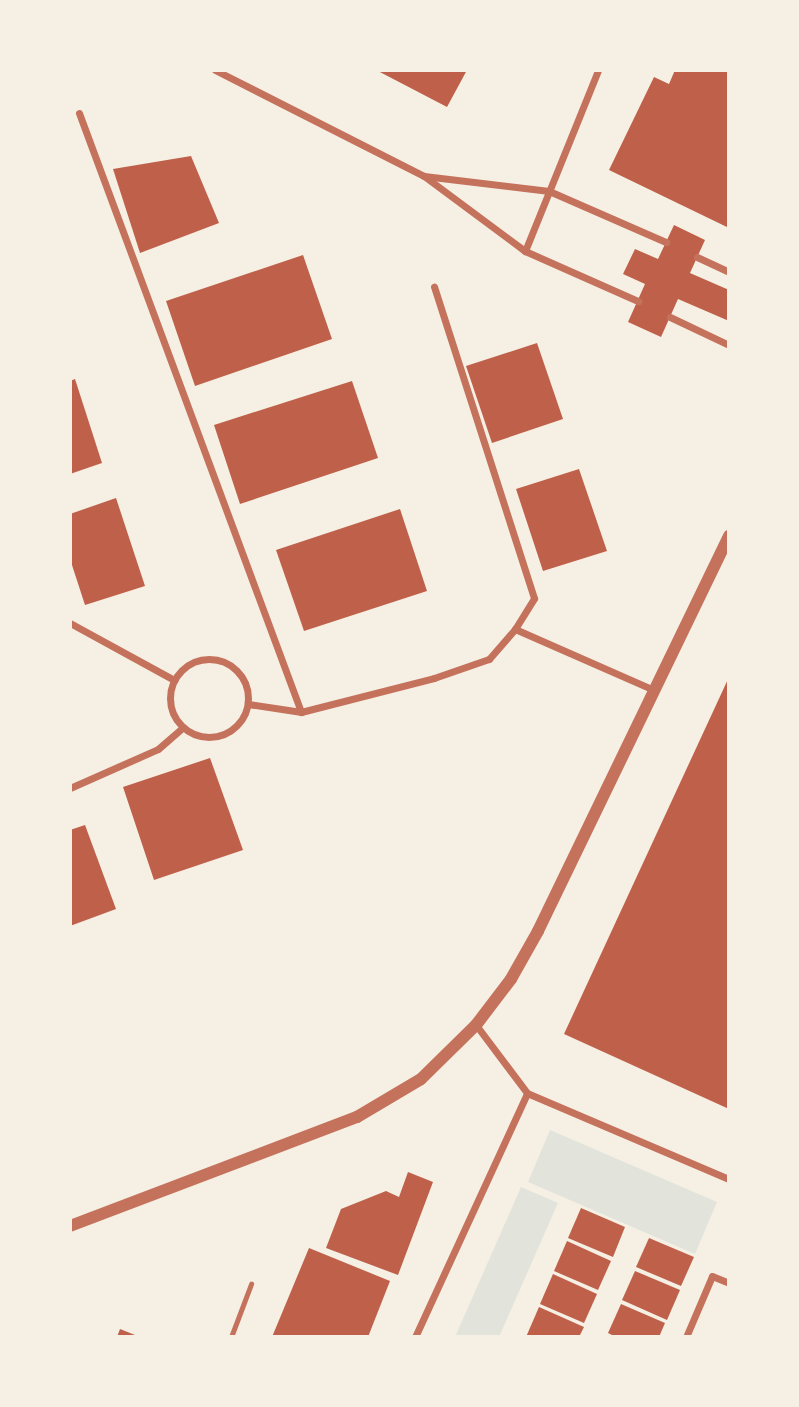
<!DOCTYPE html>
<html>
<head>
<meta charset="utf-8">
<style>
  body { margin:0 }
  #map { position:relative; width:799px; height:1407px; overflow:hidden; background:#f6efe4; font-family:Montserrat,sans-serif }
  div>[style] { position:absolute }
  .green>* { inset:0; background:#e2e4dc }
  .building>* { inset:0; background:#bf614a }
  .service>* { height:5px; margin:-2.5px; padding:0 2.5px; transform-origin:2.5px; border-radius:2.5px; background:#c5725c }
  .minor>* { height:7px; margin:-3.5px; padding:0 3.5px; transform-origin:3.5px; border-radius:3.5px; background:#c5725c }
  .minor>.ring { margin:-3.5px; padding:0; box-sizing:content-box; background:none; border:7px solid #c5725c; border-radius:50% }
  .tertiary>* { height:12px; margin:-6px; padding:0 6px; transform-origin:6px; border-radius:6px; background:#c5725c }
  span { translate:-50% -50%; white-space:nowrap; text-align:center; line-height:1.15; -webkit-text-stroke:5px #f6efe4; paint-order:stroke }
  .frame { position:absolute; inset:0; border:72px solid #f6efe4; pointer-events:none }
</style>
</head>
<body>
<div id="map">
  <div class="green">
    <i style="clip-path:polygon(550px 1130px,717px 1202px,695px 1254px,528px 1182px)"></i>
    <i style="clip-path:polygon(521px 1187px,558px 1203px,499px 1337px,455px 1337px)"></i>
  </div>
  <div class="building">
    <i style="clip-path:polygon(376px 70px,467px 70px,447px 107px)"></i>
    <i style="clip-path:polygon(675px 70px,729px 70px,729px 228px,609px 170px,654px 77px,669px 84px)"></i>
    <i style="clip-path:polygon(191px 156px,219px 223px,140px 253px,113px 169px)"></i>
    <i style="clip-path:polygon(674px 225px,705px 240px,690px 273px,729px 290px,729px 321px,678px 299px,661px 337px,628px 322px,645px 284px,623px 274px,635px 249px,658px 259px)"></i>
    <i style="clip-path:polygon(303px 255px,332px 339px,195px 386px,166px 301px)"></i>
    <i style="clip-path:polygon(537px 343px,563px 419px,492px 443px,466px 366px)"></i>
    <i style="clip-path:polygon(75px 379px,102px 463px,70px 474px,70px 381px)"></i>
    <i style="clip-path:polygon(352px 381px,378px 458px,240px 504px,214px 425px)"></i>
    <i style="clip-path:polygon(579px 469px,607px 551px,543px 571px,516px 489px)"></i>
    <i style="clip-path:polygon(116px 498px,145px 586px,85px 605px,70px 559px,70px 514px)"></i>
    <i style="clip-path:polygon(400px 509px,427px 591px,304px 631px,276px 550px)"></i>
    <i style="clip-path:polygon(729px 677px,729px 1109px,564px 1034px)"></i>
    <i style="clip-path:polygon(210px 758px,243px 850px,154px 880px,123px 787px)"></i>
    <i style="clip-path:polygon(85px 825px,116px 909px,70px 926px,70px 830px)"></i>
    <i style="clip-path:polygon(408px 1172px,433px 1182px,398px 1275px,326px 1248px,341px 1209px,386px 1191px,399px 1197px)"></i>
    <i style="clip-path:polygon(581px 1208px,625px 1227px,613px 1257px,568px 1238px)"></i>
    <i style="clip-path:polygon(649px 1238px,694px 1257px,681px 1286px,636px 1267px)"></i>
    <i style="clip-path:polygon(567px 1241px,611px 1261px,598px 1290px,554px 1271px)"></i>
    <i style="clip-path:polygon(309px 1248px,390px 1281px,368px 1337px,272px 1337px)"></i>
    <i style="clip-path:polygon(635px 1271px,680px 1290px,667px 1320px,622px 1300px)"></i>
    <i style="clip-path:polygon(553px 1274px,597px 1294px,584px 1323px,540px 1304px)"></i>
    <i style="clip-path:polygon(621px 1304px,665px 1323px,659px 1337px,616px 1337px,608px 1333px)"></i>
    <i style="clip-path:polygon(539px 1307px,584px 1327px,579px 1337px,526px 1337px)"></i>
    <i style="clip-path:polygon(120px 1329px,140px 1337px,117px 1337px)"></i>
  </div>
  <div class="service">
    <i style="left:231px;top:1337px;width:57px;rotate:-69.3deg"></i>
  </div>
  <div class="minor">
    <i style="left:215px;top:70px;width:234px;rotate:26.9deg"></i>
    <i style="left:424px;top:176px;width:126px;rotate:36.6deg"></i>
    <i style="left:525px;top:251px;width:124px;rotate:23.9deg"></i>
    <i style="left:79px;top:113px;width:639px;rotate:69.66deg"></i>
    <i style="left:424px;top:176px;width:126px;rotate:6.8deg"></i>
    <i style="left:549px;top:191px;width:128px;rotate:23.6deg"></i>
    <i style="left:525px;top:251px;width:195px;rotate:-68deg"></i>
    <i style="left:697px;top:257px;width:35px;rotate:25deg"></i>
    <i style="left:670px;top:317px;width:65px;rotate:25.4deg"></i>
    <i style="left:70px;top:623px;width:119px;rotate:28.7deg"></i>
    <i style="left:515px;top:629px;width:152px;rotate:23.7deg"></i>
    <i class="ring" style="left:170px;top:659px;width:71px;height:71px"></i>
    <i style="left:248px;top:704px;width:54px;rotate:8.6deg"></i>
    <i style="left:301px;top:712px;width:137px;rotate:-14.3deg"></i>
    <i style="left:434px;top:678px;width:58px;rotate:-19.1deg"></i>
    <i style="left:489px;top:659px;width:40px;rotate:-49deg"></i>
    <i style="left:515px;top:629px;width:36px;rotate:-58deg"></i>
    <i style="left:534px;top:598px;width:327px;rotate:-107.8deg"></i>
    <i style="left:70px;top:788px;width:96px;rotate:-23.9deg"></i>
    <i style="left:158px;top:749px;width:33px;rotate:-41deg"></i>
    <i style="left:476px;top:1025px;width:85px;rotate:53.1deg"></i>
    <i style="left:527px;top:1093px;width:220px;rotate:23.1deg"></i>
    <i style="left:415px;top:1337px;width:268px;rotate:-65.3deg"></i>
    <i style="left:686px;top:1337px;width:66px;rotate:-66.9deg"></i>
    <i style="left:712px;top:1276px;width:18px;rotate:22deg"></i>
  </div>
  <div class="tertiary">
    <i style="left:70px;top:1226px;width:307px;rotate:-20.8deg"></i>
    <i style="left:357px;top:1117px;width:74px;rotate:-30.7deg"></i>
    <i style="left:421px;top:1079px;width:77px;rotate:-44.5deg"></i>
    <i style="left:476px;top:1025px;width:58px;rotate:-52.7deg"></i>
    <i style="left:511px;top:979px;width:55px;rotate:-60.6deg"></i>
    <i style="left:538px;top:931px;width:439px;rotate:-64.2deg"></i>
  </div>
  <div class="frame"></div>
</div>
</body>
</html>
